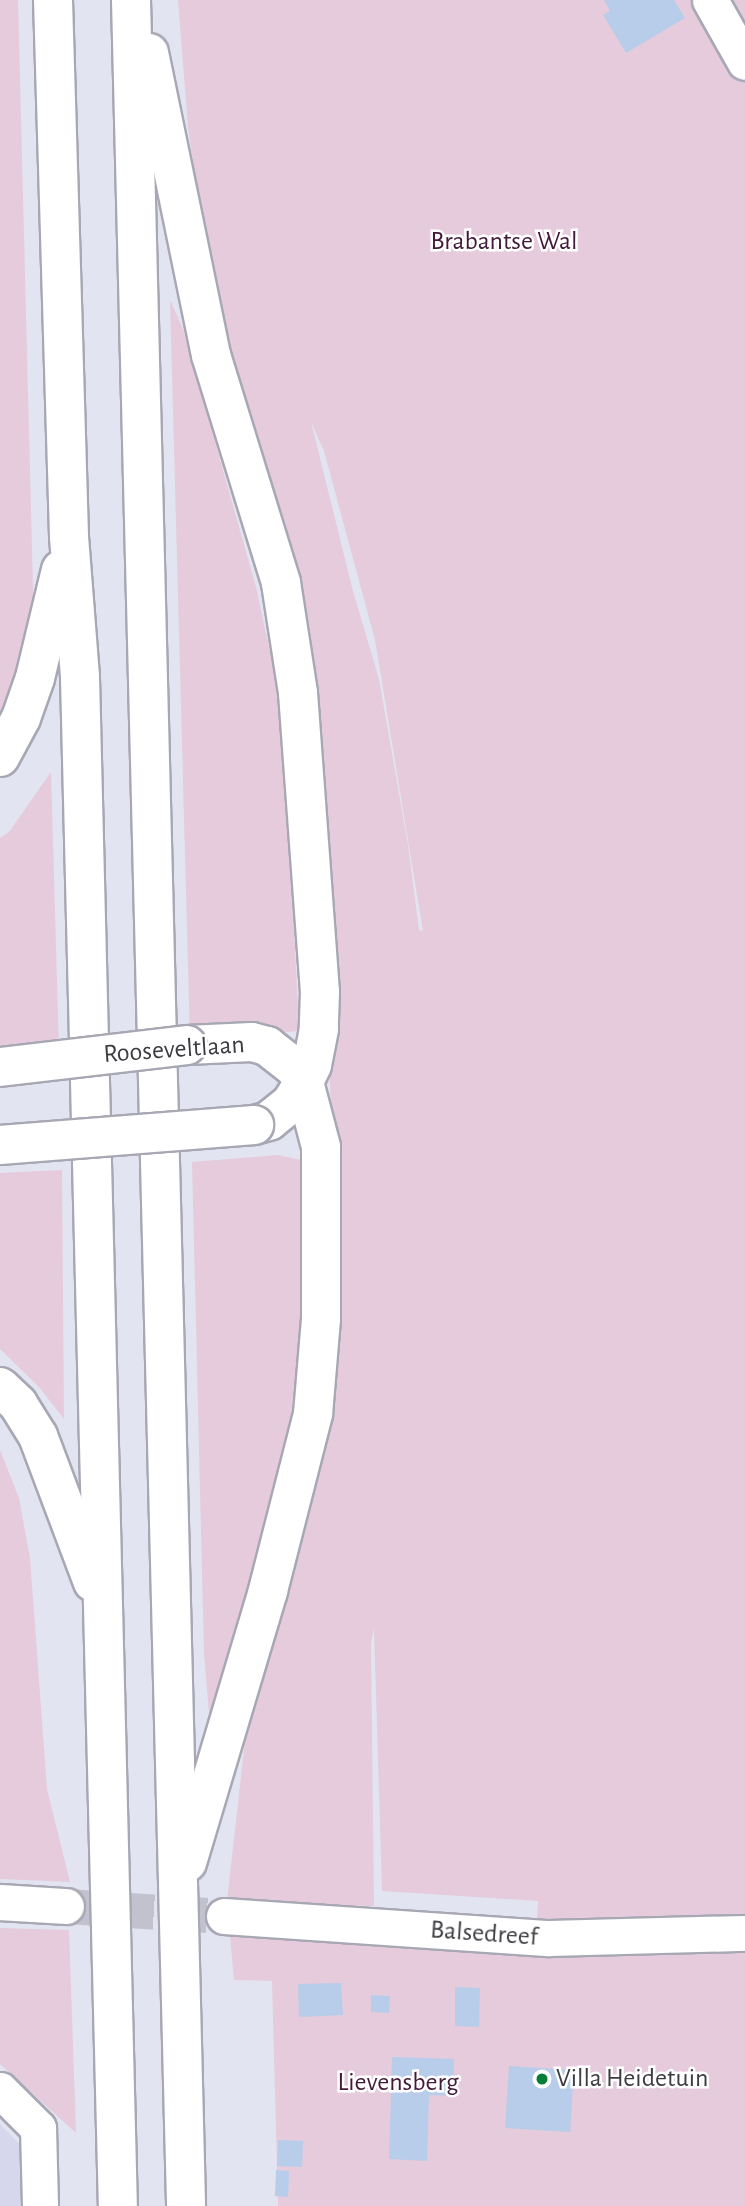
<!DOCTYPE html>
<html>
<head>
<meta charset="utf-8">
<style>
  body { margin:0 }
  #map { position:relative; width:745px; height:2206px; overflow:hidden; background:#e3e4f1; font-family:"Alegreya Sans",sans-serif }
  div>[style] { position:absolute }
  .built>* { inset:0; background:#d6d7ec }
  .green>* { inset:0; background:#e5cbdc }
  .building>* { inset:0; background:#b8cdea }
  .minor-tunnel>* { height:35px; margin-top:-17.5px; transform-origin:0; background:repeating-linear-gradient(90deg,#c2c2ce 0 35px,transparent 0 53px) }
  .roads { filter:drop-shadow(2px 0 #a8a8b5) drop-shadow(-2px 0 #a8a8b5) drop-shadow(0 2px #a8a8b5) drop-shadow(0 -2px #a8a8b5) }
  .minor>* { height:35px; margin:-17.5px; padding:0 17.5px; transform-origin:17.5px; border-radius:17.5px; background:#fff }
  .major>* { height:38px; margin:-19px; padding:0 19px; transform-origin:19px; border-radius:19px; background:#fff }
  .highway>* { height:38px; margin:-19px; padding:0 19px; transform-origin:19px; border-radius:19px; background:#fff }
  .bridges { filter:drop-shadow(2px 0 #a8a8b5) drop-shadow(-2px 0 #a8a8b5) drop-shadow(0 2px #a8a8b5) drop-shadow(0 -2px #a8a8b5) }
  .major-bridge>* { height:38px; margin:-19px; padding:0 19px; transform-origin:19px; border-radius:19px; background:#fff }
  .dots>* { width:19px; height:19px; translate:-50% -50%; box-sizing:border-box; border:4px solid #fff; border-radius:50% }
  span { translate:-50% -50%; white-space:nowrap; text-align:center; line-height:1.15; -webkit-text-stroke:5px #fff; paint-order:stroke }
  .park-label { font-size:26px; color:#421938 }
  .street-label { font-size:26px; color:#3c3c41 }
  .poi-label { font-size:26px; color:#3c3c41 }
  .left { translate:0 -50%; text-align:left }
</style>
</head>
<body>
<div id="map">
  <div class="built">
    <i style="clip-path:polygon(0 2124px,28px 2153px,29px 2206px,0 2206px)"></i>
  </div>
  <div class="green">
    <i style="clip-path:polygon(0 0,18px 0,34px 628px,0 722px)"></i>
    <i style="clip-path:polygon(evenodd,178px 0,745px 0,745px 2206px,278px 2206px,272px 1981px,234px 1980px,230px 1936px,535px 1953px,538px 1901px,382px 1891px,374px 1628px,371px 1643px,374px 1906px,227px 1901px,248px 1714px,334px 1171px,320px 868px,216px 321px,188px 127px,178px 0,311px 422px,324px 451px,375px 640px,423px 931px,419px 930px,408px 845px,379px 679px,353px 591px,311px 422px)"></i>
    <i style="clip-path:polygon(170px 300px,183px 329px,256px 587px,275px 675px,289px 822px,299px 1031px,190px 1040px)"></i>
    <i style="clip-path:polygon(51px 772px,59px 1050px,0 1054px,0 838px,9px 832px)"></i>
    <i style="clip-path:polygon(278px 1155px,301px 1160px,305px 1365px,287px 1468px,232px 1667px,209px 1713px,204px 1654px,192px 1162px)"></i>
    <i style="clip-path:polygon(62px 1170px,64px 1419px,39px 1387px,0 1349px,0 1173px)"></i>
    <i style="clip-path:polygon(0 1450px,19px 1498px,30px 1558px,47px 1789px,70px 1882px,0 1879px)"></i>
    <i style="clip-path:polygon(0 1928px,69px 1930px,76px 2133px,0 2064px)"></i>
  </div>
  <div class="building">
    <i style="clip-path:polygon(604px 0,674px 0,685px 18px,626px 53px,603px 15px,610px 11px)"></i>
    <i style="clip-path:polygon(341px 1983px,343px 2015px,299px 2017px,298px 1984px)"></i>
    <i style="clip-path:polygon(455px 1987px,480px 1988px,479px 2027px,455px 2026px)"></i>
    <i style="clip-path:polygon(371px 1995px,390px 1996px,389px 2013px,371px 2012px)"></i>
    <i style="clip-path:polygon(392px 2057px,454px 2059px,453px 2096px,429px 2095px,427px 2161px,389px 2159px)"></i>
    <i style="clip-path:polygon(509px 2066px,574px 2070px,570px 2132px,505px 2128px)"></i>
    <i style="clip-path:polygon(278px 2140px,303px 2141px,302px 2167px,277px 2166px)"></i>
    <i style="clip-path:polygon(276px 2170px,289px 2171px,288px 2197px,275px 2196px)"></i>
  </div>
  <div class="minor-tunnel">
    <i style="left:66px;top:1906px;width:158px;rotate:3.6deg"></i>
  </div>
  <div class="roads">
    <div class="minor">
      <i style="left:710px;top:0;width:71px;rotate:60.6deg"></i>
      <i style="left:0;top:1902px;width:66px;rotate:3.5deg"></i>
      <i style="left:224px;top:1916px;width:326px;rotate:3.9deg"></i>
      <i style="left:549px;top:1938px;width:196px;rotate:-1.5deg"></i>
      <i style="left:0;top:2090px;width:54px;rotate:45deg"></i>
      <i style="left:38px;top:2128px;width:78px;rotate:88.5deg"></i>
    </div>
    <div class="major">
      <i style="left:187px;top:1045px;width:65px;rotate:-2.6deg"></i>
      <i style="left:252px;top:1042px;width:16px;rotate:15deg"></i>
      <i style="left:267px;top:1046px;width:34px;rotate:38deg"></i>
      <i style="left:294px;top:1067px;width:18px;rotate:56deg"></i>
      <i style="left:304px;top:1082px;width:25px;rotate:122deg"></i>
      <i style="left:291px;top:1103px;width:28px;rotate:141deg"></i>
      <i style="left:269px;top:1121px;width:16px;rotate:165deg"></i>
    </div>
    <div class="highway">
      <i style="left:53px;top:0;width:537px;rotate:88.29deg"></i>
      <i style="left:69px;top:537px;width:141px;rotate:85.5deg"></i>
      <i style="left:80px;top:678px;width:1528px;rotate:88.58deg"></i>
      <i style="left:131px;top:0;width:2207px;rotate:88.57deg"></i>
      <i style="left:149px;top:53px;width:308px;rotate:78.4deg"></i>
      <i style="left:211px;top:355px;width:239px;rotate:72.9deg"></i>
      <i style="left:281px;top:583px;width:111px;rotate:81.2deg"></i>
      <i style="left:298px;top:693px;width:300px;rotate:85.8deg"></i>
      <i style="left:320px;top:992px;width:37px;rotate:92deg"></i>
      <i style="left:319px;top:1029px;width:37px;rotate:101deg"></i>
      <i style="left:312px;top:1065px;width:19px;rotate:115deg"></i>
      <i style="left:304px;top:1082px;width:67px;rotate:75.3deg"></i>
      <i style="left:321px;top:1147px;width:172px;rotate:90deg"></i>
      <i style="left:321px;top:1319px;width:95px;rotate:94.8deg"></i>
      <i style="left:313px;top:1414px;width:183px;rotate:104.3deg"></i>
      <i style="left:268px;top:1591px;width:283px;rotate:106.6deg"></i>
      <i style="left:0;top:757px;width:44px;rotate:-61.7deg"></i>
      <i style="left:21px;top:718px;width:42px;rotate:-70.7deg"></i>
      <i style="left:35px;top:678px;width:111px;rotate:-76.5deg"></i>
      <i style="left:0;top:1387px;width:25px;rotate:43deg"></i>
      <i style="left:18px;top:1404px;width:38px;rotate:58deg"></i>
      <i style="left:38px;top:1436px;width:156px;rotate:69.4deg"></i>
    </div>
  </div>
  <div class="bridges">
    <div class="major-bridge">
      <i style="left:0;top:1067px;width:188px;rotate:-6.7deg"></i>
      <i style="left:0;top:1145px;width:255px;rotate:-4.5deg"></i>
    </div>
  </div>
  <div class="dots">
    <i style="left:542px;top:2079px;background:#027e36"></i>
  </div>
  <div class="park-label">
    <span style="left:504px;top:242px">Brabantse Wal</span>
    <span style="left:398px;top:2083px">Lievensberg</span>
  </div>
  <div class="street-label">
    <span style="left:174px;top:1050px;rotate:-4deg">Rooseveltlaan</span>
    <span style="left:484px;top:1934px;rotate:4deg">Balsedreef</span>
  </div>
  <div class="poi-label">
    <span class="left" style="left:556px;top:2079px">Villa Heidetuin</span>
  </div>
</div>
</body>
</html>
